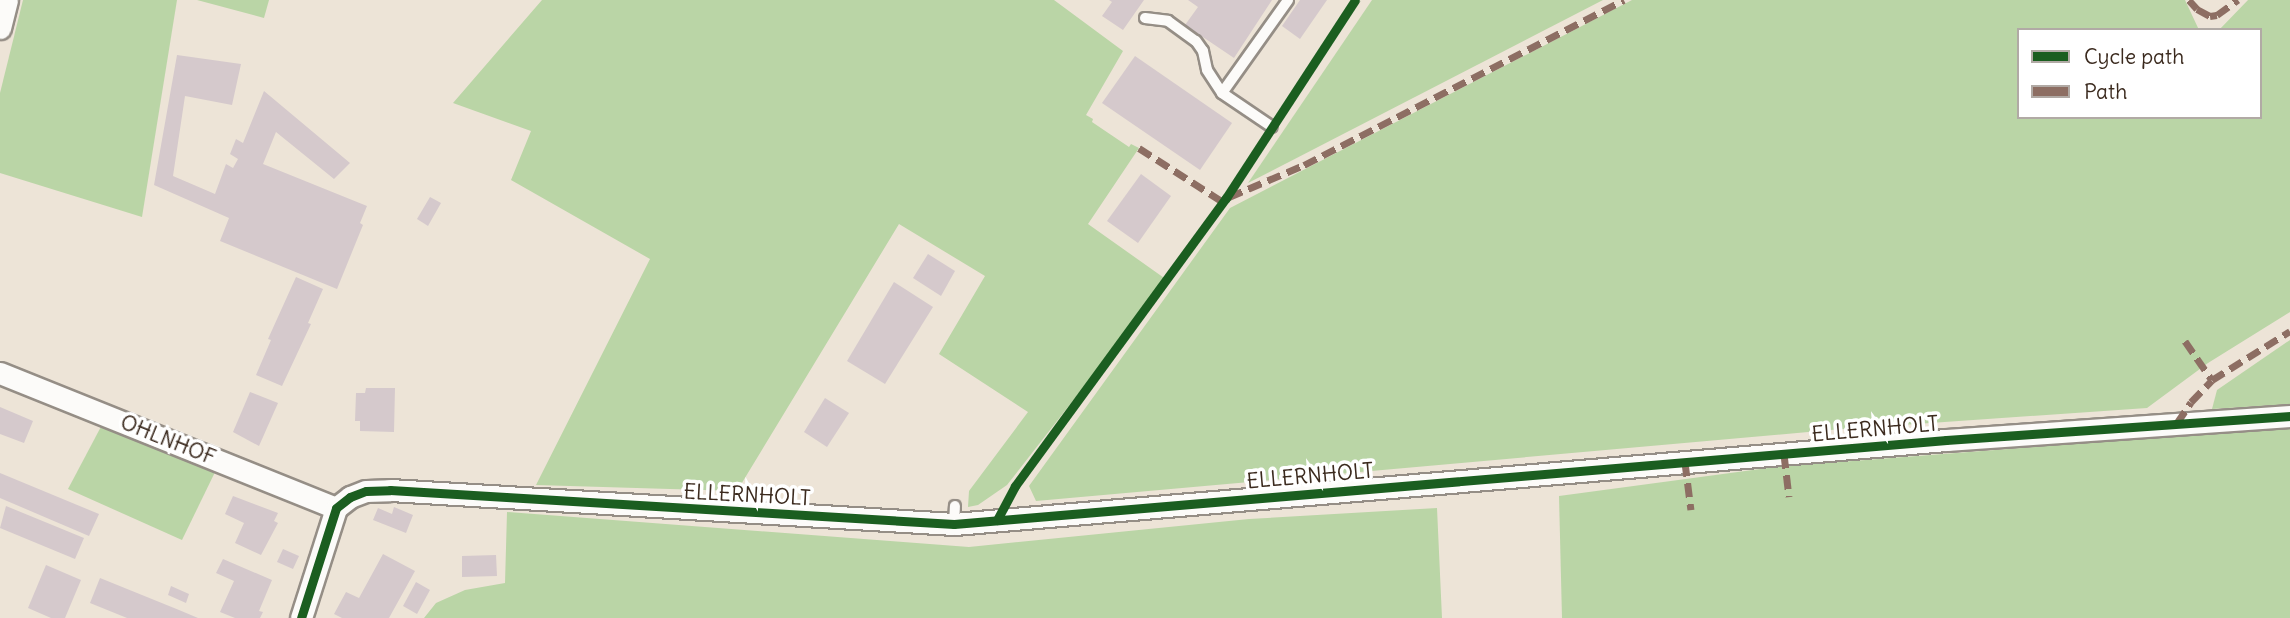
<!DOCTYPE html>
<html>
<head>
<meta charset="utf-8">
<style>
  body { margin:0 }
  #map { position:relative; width:2290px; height:618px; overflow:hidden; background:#ede4d7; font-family:Delius,sans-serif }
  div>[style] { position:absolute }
  .green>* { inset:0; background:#bad5a6 }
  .building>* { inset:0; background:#d5c9cc }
  .roads { filter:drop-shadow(2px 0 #958e86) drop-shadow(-2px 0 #958e86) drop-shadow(0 2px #958e86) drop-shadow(0 -2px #958e86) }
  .service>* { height:10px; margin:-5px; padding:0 5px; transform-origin:5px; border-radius:5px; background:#fcfbf9 }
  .minor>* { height:21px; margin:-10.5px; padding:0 10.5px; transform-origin:10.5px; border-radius:10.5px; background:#fcfbf9 }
  .quiet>* { height:7px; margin-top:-3.5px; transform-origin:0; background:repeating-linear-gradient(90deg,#8d6e63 0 14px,transparent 0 21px) }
  .cycleway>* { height:9px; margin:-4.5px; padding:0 4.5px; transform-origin:4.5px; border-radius:4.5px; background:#1b5e20 }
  span { translate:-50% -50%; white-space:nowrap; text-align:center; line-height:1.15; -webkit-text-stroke:7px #fff; paint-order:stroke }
  .street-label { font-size:21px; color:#3b2a1e }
  .legend { position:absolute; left:2017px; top:28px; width:245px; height:91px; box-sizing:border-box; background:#fff; border:2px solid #b1aaa5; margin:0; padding:9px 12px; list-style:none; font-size:21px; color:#3b2a1e }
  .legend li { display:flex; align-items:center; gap:14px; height:35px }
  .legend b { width:35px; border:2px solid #b1aaa5 }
</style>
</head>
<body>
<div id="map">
  <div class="green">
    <i style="clip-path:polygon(23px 0,177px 0,142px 217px,0 173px,0 93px)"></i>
    <i style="clip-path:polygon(197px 0,269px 0,264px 18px)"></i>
    <i style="clip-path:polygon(542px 0,1054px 0,1123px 51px,1086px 115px,1093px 119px,1092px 122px,1129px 147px,1131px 144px,1139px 148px,1088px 224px,1167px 280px,1007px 485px,978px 505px,968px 507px,969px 491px,1028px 412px,939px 354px,985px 276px,899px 224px,737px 491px,536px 485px,650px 259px,511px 180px,531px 131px,453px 103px)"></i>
    <i style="clip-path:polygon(1372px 0,1603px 0,1248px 183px)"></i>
    <i style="clip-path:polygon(1632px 0,2185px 0,2199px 30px,2019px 30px,2019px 117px,2260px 117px,2260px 30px,2219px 30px,2248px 0,2290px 0,2290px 312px,2208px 363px,2147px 408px,1830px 430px,1036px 501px,1029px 486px,1230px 208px)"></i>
    <i style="clip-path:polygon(2290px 340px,2290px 404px,2212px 409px,2217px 390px)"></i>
    <i style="clip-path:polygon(104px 421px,217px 468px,182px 540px,68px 489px)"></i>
    <i style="clip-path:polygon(2290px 427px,2290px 618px,1562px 618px,1559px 496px,1775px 467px)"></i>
    <i style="clip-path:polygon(1437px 508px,1442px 618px,424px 618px,436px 603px,465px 590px,505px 583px,507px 512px,969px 547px,1249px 519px)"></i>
  </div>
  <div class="building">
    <i style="clip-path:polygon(1109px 0,1144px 0,1123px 30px,1102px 16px,1112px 2px)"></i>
    <i style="clip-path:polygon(1188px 0,1272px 0,1234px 58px,1185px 25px,1198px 7px)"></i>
    <i style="clip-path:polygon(1300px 0,1327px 0,1300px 39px,1282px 26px)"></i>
    <i style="clip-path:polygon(177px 55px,241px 64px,232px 105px,185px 96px,173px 176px,215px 194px,226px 164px,233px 168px,238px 159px,230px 154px,236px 139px,243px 143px,264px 91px,350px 163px,334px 179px,276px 132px,263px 164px,367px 206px,360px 223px,363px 225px,337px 289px,220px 241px,229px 218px,154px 185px)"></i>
    <i style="clip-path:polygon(1135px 56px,1232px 123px,1200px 170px,1102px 103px)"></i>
    <i style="clip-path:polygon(1141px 174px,1171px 196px,1138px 243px,1107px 221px)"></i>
    <i style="clip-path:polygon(430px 197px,441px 203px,428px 226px,417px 219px)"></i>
    <i style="clip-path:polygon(928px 254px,955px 271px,941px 296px,913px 278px)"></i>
    <i style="clip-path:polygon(296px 277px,323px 289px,308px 323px,311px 324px,282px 386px,256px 375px,271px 340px,268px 339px)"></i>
    <i style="clip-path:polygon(894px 282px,933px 307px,885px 384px,847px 361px)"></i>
    <i style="clip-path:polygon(366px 388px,395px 388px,394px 432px,360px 431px,360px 421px,355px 421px,356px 393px,365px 393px)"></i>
    <i style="clip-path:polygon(250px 392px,278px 403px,259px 446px,233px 432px)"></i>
    <i style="clip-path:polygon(825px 398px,849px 413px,827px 447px,804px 432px)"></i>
    <i style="clip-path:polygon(0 407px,33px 421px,24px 443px,0 434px)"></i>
    <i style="clip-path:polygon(0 473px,99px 514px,89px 536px,0 498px)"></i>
    <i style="clip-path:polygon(233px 496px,278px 513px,274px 521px,278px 523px,261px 555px,235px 543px,244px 523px,225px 514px)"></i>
    <i style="clip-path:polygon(6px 506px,84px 538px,75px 559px,0 528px)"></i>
    <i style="clip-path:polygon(394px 507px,413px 515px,406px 533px,373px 520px,378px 508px,392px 514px)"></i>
    <i style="clip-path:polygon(283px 549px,299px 556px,293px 569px,277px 562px)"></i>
    <i style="clip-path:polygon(383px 554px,415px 571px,389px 618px,342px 618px,334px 614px,346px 592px,359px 598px)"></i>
    <i style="clip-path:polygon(496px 555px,497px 576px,462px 577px,462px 556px)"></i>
    <i style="clip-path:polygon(223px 559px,272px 580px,259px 611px,263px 612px,260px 618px,235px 618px,220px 612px,234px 581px,216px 573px)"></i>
    <i style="clip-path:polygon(46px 565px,81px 580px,65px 618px,51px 618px,28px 608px)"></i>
    <i style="clip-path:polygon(100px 578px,179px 610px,198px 618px,127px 618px,90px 603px)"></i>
    <i style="clip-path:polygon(416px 582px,430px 590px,417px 614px,403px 606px)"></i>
    <i style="clip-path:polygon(171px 586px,189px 594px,186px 603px,168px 595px)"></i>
  </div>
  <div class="roads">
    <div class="service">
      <i style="left:1145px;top:18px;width:23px;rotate:7deg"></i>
      <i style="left:1168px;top:21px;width:34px;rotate:36deg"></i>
      <i style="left:1196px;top:41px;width:12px;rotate:55deg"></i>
      <i style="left:1203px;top:51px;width:19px;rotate:78deg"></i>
      <i style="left:1207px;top:70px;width:27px;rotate:57deg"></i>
      <i style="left:1222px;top:93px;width:60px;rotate:34.2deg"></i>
      <i style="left:1222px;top:93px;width:114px;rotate:-54.6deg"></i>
      <i style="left:954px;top:524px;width:18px;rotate:-87deg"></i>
    </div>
    <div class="minor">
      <i style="left:0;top:28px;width:29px;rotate:-76deg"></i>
      <i style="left:0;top:373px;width:362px;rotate:21.9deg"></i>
      <i style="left:336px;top:508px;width:18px;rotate:-38deg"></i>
      <i style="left:350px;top:497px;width:17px;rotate:-21deg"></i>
      <i style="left:366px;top:491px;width:24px;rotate:-2deg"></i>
      <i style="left:390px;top:490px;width:565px;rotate:3.45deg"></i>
      <i style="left:954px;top:524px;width:996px;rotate:-4.84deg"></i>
      <i style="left:1946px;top:440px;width:345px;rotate:-4deg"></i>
      <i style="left:301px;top:618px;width:115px;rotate:-72.3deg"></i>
    </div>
  </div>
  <div class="quiet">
    <i style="left:2189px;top:0;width:12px;rotate:48deg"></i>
    <i style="left:2197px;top:9px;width:15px;rotate:28deg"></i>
    <i style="left:2210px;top:16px;width:7px;rotate:-8deg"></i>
    <i style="left:2217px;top:15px;width:26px;rotate:-36deg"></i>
    <i style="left:1139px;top:148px;width:100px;rotate:32.7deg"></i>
    <i style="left:1229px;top:197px;width:82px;rotate:-23.1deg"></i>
    <i style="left:1304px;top:165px;width:360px;rotate:-27.3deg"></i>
    <i style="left:2185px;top:341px;width:47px;rotate:55.3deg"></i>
    <i style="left:2177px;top:423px;width:25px;rotate:-56deg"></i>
    <i style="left:2191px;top:402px;width:30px;rotate:-46deg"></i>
    <i style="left:2212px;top:380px;width:92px;rotate:-32.1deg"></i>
    <i style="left:1784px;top:454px;width:43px;rotate:83.4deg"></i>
    <i style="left:1685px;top:462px;width:48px;rotate:82.9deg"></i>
  </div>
  <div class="cycleway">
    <i style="left:997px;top:520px;width:38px;rotate:-62deg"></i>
    <i style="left:1015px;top:486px;width:357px;rotate:-53.8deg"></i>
    <i style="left:1226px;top:198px;width:236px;rotate:-56.9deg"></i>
    <i style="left:301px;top:618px;width:115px;rotate:-72.3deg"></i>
    <i style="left:336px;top:508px;width:18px;rotate:-38deg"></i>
    <i style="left:350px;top:497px;width:17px;rotate:-21deg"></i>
    <i style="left:366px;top:491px;width:24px;rotate:-2deg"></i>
    <i style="left:390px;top:490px;width:565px;rotate:3.45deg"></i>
    <i style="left:954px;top:524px;width:996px;rotate:-4.84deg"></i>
    <i style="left:1946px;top:440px;width:345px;rotate:-4deg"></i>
  </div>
  <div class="street-label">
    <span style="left:1875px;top:429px;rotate:-5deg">ELLERNHOLT</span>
    <span style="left:168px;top:440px;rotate:22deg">OHLNHOF</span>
    <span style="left:1310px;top:476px;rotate:-5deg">ELLERNHOLT</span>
    <span style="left:747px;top:495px;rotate:3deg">ELLERNHOLT</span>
  </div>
  <ul class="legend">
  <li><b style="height:9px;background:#1b5e20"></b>Cycle path</li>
  <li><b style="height:9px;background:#8d6e63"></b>Path</li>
  </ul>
</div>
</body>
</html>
